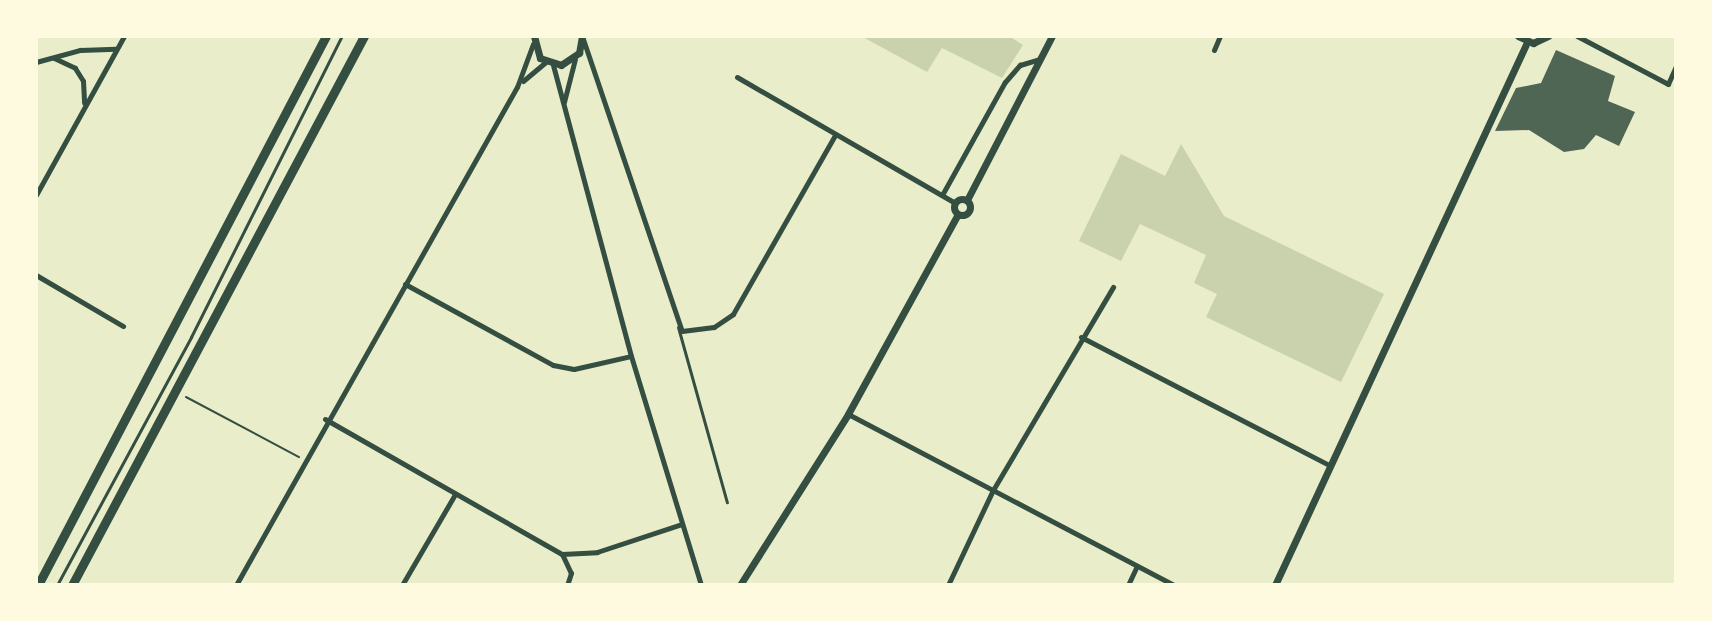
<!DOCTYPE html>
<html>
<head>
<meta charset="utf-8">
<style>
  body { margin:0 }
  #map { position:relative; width:1712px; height:621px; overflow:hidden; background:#e9edc9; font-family:Lora,serif }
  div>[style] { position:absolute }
  .green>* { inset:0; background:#cad2ad }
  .building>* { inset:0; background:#4f6655 }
  .path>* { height:2px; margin:-1px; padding:0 1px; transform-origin:1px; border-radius:1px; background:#344e41 }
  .service>* { height:3px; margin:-1.5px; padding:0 1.5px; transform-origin:1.5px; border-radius:1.5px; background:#344e41 }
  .minor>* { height:5px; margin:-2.5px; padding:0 2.5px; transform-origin:2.5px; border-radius:2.5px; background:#344e41 }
  .tertiary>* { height:7px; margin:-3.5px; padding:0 3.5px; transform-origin:3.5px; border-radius:3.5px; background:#344e41 }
  .tertiary>.ring { margin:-3.5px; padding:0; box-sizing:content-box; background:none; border:7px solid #344e41; border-radius:50% }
  .trunk>* { height:9px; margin:-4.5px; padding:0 4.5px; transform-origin:4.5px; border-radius:4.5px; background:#344e41 }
  span { translate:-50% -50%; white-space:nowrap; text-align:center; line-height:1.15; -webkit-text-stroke:6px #fefae0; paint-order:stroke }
  .frame { position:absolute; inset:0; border:38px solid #fefae0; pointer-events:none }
</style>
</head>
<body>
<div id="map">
  <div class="green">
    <i style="clip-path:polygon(861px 36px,1009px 36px,1023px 45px,1002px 78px,942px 48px,927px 72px)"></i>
    <i style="clip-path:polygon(1181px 144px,1224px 216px,1384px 294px,1341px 382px,1206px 317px,1217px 294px,1194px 283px,1206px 255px,1140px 224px,1121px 261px,1079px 241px,1121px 154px,1165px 176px)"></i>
  </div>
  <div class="building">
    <i style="clip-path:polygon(1556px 50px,1615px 76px,1608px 101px,1635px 112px,1619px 146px,1596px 135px,1584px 149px,1564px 152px,1529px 130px,1495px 131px,1516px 88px,1541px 83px)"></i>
  </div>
  <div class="path">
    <i style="left:186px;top:397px;width:128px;rotate:28deg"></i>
  </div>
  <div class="service">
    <i style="left:678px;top:327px;width:182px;rotate:74.4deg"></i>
    <i style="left:57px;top:585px;width:282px;rotate:-61.6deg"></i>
    <i style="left:191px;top:337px;width:337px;rotate:-63.4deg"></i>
  </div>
  <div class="minor">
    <i style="left:1577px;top:36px;width:103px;rotate:27.8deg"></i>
    <i style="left:1668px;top:84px;width:20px;rotate:-66deg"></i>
    <i style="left:583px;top:39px;width:308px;rotate:71.3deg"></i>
    <i style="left:682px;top:331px;width:32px;rotate:-7deg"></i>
    <i style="left:714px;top:327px;width:23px;rotate:-34deg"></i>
    <i style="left:733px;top:314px;width:206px;rotate:-60.3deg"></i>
    <i style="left:1214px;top:50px;width:15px;rotate:-67deg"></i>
    <i style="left:54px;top:58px;width:23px;rotate:25deg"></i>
    <i style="left:75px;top:68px;width:15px;rotate:58deg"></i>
    <i style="left:83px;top:81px;width:22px;rotate:87deg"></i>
    <i style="left:36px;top:62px;width:46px;rotate:-15.3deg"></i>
    <i style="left:80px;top:50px;width:36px;rotate:-2deg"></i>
    <i style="left:553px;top:65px;width:301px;rotate:75deg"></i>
    <i style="left:631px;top:356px;width:239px;rotate:73deg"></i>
    <i style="left:737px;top:77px;width:252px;rotate:30deg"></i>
    <i style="left:523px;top:81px;width:30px;rotate:-40deg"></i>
    <i style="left:564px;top:102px;width:44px;rotate:-75.7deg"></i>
    <i style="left:36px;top:195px;width:182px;rotate:-61deg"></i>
    <i style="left:942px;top:195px;width:129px;rotate:-60.9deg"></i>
    <i style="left:1005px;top:82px;width:23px;rotate:-49deg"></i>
    <i style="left:1020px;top:65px;width:21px;rotate:-17deg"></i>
    <i style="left:36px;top:275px;width:101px;rotate:30.4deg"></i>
    <i style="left:405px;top:284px;width:169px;rotate:28.7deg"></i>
    <i style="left:553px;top:365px;width:21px;rotate:11deg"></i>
    <i style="left:574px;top:369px;width:58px;rotate:-12.8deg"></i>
    <i style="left:1081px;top:337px;width:281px;rotate:27.3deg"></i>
    <i style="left:848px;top:414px;width:368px;rotate:27.7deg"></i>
    <i style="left:325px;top:419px;width:273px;rotate:29.7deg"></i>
    <i style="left:562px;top:554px;width:35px;rotate:-3deg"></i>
    <i style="left:597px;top:552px;width:89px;rotate:-18.2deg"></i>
    <i style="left:562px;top:554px;width:21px;rotate:65deg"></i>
    <i style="left:571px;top:573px;width:13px;rotate:108deg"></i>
    <i style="left:236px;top:585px;width:572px;rotate:-60.57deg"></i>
    <i style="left:517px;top:87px;width:46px;rotate:-69.6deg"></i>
    <i style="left:402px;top:585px;width:103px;rotate:-59.7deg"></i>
    <i style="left:948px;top:585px;width:105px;rotate:-64.7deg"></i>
    <i style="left:993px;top:490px;width:236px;rotate:-59.4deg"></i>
    <i style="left:1128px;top:585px;width:21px;rotate:-65deg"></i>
  </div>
  <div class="tertiary">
    <i style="left:534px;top:36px;width:23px;rotate:75deg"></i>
    <i style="left:540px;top:58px;width:22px;rotate:18deg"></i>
    <i style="left:561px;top:65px;width:22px;rotate:-34deg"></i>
    <i style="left:579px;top:53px;width:17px;rotate:-80deg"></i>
    <i style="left:1518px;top:36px;width:17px;rotate:25deg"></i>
    <i style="left:1533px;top:43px;width:17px;rotate:-25deg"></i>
    <i class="ring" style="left:954px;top:199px;width:9px;height:9px"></i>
    <i style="left:967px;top:200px;width:185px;rotate:-62.6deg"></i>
    <i style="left:740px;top:585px;width:202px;rotate:-57.7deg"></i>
    <i style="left:848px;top:414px;width:228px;rotate:-61.2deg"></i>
    <i style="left:1275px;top:585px;width:599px;rotate:-65.1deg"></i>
  </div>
  <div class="trunk">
    <i style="left:38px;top:585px;width:620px;rotate:-62.32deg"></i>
    <i style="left:72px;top:585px;width:622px;rotate:-61.99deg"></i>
  </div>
  <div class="frame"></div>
</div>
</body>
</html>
